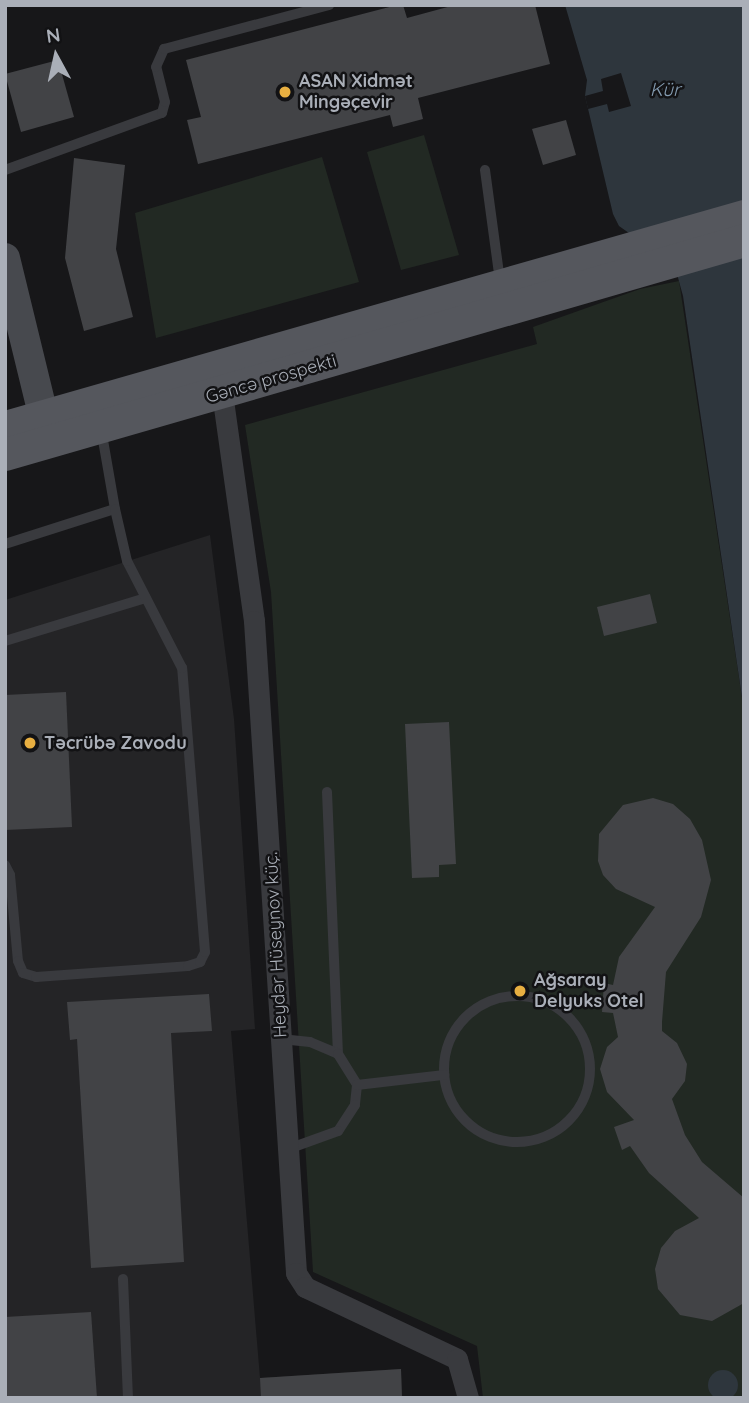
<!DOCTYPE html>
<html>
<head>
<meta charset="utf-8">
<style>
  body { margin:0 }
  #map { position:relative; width:749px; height:1403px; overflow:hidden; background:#171719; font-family:Quicksand,sans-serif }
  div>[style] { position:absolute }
  .built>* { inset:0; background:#242426 }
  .green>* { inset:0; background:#222923 }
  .water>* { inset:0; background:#2e363d }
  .round { border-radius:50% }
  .pier>* { inset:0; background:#171719 }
  .building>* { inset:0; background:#424346 }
  .lane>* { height:10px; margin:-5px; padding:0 5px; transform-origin:5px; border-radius:5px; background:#393a3e }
  .lane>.ring { margin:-5px; padding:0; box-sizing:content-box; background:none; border:10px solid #393a3e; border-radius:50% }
  .street>* { height:21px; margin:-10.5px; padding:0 10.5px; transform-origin:10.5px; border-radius:10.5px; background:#393a3e }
  .secondary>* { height:30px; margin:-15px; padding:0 15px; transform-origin:15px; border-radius:15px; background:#47494e }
  .primary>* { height:33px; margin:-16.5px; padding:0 16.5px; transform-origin:16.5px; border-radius:16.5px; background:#55575d }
  .dots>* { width:19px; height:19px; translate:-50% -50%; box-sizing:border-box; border:4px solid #121214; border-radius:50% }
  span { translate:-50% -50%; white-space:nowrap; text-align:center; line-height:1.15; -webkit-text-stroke:5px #121214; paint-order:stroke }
  .poi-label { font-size:18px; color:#aaafb8; font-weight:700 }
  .left { translate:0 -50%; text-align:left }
  .street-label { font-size:18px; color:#aaafb8 }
  .water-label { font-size:19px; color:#849cb1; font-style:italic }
  .frame { position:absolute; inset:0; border:7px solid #aaafb8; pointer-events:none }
  .north { position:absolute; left:21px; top:21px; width:70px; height:70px; -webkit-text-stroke:5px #121214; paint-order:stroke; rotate:352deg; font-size:19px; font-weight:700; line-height:28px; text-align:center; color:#aaafb8 }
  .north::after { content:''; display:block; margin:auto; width:24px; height:32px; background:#aaafb8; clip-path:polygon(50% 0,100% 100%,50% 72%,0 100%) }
</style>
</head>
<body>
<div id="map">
  <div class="built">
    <i style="clip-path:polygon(210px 535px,234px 719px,255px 1029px,231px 1031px,260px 1378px,401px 1369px,402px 1398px,5px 1398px,5px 600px)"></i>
  </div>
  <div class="green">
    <i style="clip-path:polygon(424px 135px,459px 255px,401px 270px,367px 152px)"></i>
    <i style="clip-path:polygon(322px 157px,359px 282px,156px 338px,135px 213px)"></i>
    <i style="clip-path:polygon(679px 281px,744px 711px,744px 1398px,483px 1398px,477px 1346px,313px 1272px,271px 592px,245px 425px,537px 344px,533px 327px,640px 289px)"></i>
  </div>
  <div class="water">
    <i style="clip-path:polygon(565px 5px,744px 5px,744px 711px,683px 296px,677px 274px,663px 257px,619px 226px,613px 214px,585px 96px,587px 80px)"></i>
    <i class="round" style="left:708px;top:1370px;width:30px;height:30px"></i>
  </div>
  <div class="pier">
    <i style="clip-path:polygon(621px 73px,631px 106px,609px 112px,607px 104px,588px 109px,585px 96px,603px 91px,601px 79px)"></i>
  </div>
  <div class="building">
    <i style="clip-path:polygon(397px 5px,403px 5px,407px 18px,455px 5px,535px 5px,550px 64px,418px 98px,423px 119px,393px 127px,390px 115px,198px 164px,187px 120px,201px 117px,186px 60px)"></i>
    <i style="clip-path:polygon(58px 60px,74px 117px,21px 132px,5px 74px)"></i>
    <i style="clip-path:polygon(566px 120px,576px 155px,543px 165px,532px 129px)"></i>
    <i style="clip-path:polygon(74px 158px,125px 165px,116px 249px,133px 317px,84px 331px,65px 258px)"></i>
    <i style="clip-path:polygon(650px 594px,657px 623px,604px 636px,597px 607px)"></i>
    <i style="clip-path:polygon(66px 692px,72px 827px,5px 830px,5px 695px)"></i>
    <i style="clip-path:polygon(449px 722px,456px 864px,439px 865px,439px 877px,412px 878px,405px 724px)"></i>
    <i style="clip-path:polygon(653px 798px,673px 804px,690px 819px,702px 840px,711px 880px,701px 917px,666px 972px,662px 1022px,662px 1031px,677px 1043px,687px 1064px,685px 1081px,672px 1099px,685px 1135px,702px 1162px,744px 1198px,744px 1303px,712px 1321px,680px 1315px,658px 1289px,655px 1269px,661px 1248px,675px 1231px,699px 1218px,649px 1173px,630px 1146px,622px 1150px,614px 1127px,634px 1120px,607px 1092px,600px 1069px,607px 1047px,618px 1037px,613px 1013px,602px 1012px,604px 983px,613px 985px,619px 957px,655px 907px,616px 889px,603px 875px,598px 861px,599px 834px,623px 805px)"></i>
    <i style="clip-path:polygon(209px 994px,212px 1031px,171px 1033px,184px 1262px,91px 1268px,77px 1039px,70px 1040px,67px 1002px)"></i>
    <i style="clip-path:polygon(91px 1312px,97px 1398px,5px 1398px,5px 1317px)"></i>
    <i style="clip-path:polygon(401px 1369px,402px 1398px,261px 1398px,260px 1378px)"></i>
  </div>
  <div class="lane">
    <i style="left:5px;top:170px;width:167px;rotate:-20deg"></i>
    <i style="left:162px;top:113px;width:11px;rotate:-75deg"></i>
    <i style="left:165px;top:102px;width:36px;rotate:-104deg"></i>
    <i style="left:156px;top:67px;width:20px;rotate:-66deg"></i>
    <i style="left:164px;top:49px;width:171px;rotate:-14.9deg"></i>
    <i style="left:485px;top:170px;width:112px;rotate:82.3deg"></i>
    <i style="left:5px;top:544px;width:115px;rotate:-17.7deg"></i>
    <i style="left:115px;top:509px;width:81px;rotate:-99.9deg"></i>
    <i style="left:5px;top:641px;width:147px;rotate:-17deg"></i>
    <i style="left:327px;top:792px;width:262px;rotate:87.6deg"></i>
    <i style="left:5px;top:865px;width:11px;rotate:63deg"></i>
    <i style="left:10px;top:875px;width:86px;rotate:84.7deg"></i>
    <i style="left:18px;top:961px;width:13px;rotate:67deg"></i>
    <i style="left:23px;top:973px;width:14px;rotate:17deg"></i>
    <i style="left:36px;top:977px;width:152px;rotate:-4.1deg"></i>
    <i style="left:188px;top:966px;width:13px;rotate:-18deg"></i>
    <i style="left:200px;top:962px;width:11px;rotate:-63deg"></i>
    <i style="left:205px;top:952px;width:285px;rotate:-94.6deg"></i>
    <i style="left:182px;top:668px;width:120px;rotate:-117.2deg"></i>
    <i style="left:127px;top:561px;width:53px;rotate:-103deg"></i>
    <i class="ring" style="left:444px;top:996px;width:136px;height:136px"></i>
    <i style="left:281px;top:1039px;width:29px;rotate:6deg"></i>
    <i style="left:310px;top:1042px;width:30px;rotate:23deg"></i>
    <i style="left:338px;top:1054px;width:36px;rotate:58deg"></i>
    <i style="left:357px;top:1085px;width:20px;rotate:96deg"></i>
    <i style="left:355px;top:1105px;width:31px;rotate:123deg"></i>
    <i style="left:338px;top:1131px;width:53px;rotate:160.2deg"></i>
    <i style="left:357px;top:1085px;width:88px;rotate:-6.6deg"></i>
    <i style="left:123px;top:1279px;width:119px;rotate:87.6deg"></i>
  </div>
  <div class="street">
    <i style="left:222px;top:393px;width:230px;rotate:82deg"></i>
    <i style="left:254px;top:621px;width:653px;rotate:86.31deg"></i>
    <i style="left:296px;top:1273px;width:17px;rotate:57deg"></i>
    <i style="left:305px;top:1287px;width:168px;rotate:25.3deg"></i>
    <i style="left:457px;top:1359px;width:41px;rotate:74.2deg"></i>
  </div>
  <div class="secondary">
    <i style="left:5px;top:258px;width:186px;rotate:76.3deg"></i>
  </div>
  <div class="primary">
    <i style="left:5px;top:427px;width:769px;rotate:-15.94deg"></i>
    <i style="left:5px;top:454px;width:769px;rotate:-16.15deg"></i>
  </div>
  <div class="dots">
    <i style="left:285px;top:92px;background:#e8af41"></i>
    <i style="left:30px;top:743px;background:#e8af41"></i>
    <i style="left:520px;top:991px;background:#e8af41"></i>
  </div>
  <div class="poi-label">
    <span class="left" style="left:299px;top:92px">ASAN Xidmət<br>Mingəçevir</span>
    <span class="left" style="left:44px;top:743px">Təcrübə Zavodu</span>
    <span class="left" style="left:534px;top:991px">Ağsaray<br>Delyuks Otel</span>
  </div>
  <div class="street-label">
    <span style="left:271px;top:379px;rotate:-16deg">Gəncə prospekti</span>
    <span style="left:276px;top:945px;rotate:-93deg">Heydər Hüseynov küç.</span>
  </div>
  <div class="water-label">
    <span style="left:665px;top:90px">Kür</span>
  </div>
  <div class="frame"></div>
  <div class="north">N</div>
</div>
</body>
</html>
